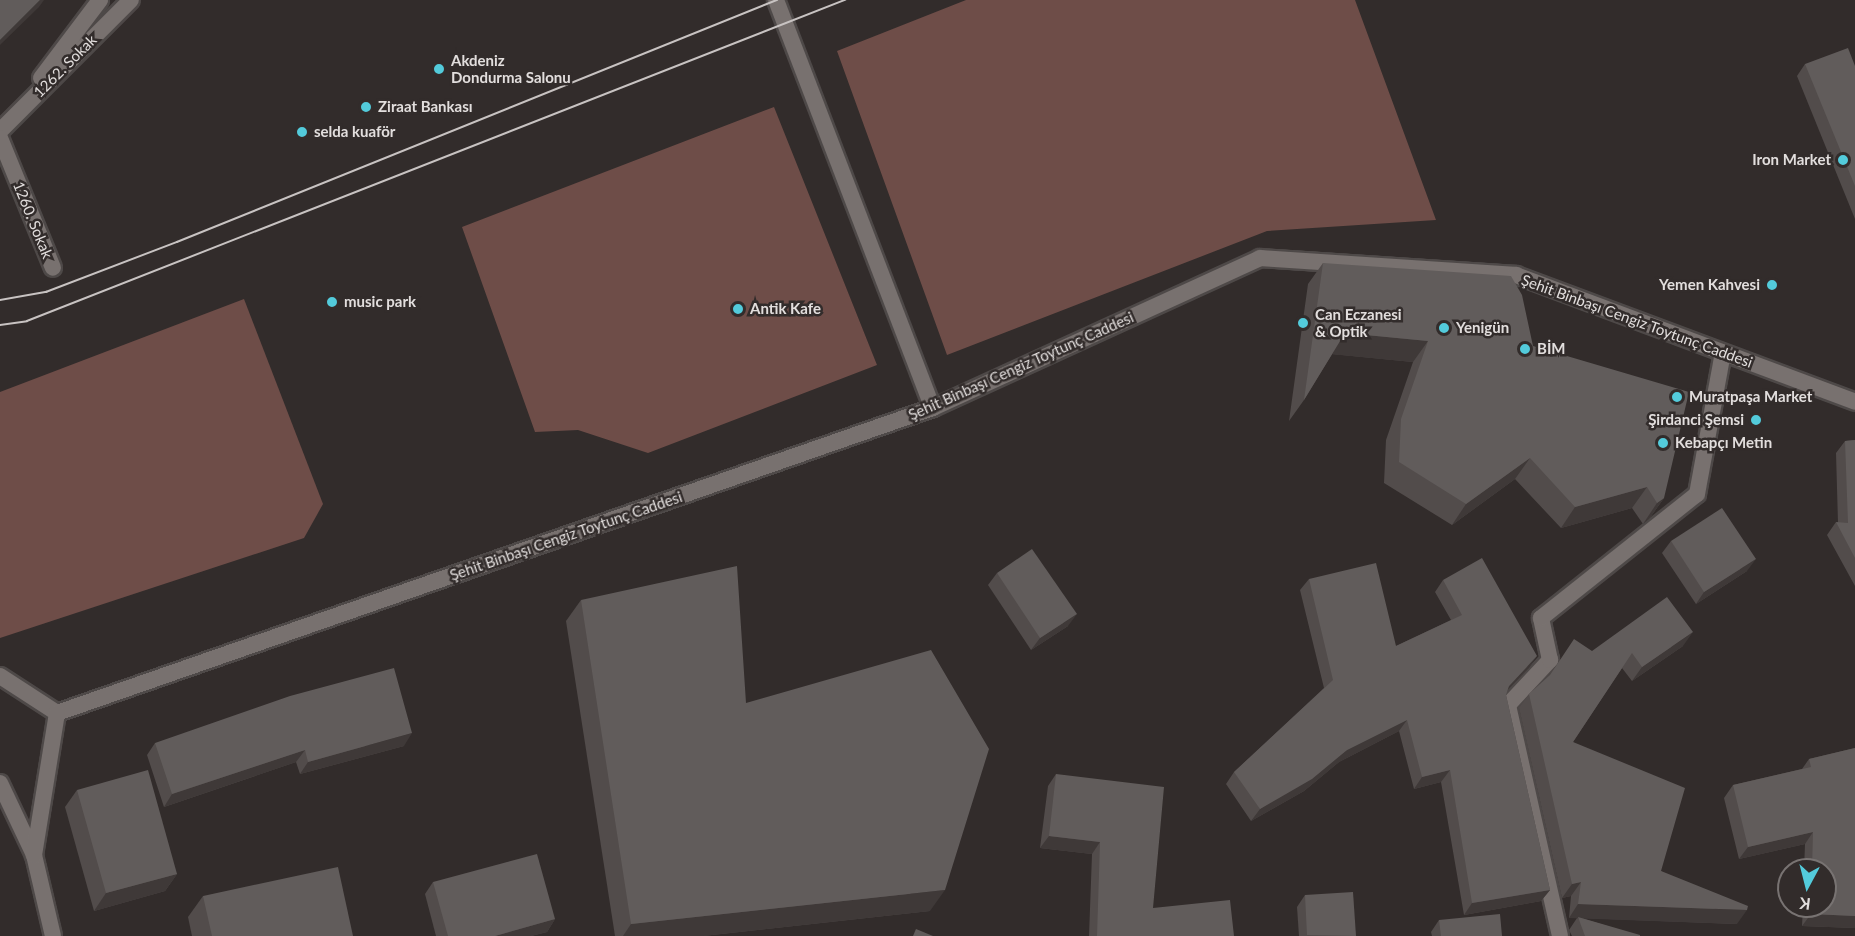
<!DOCTYPE html>
<html>
<head>
<meta charset="utf-8">
<style>
  body { margin:0 }
  #map { position:relative; width:1855px; height:936px; overflow:hidden; background:#322c2b; font-family:Lato,sans-serif }
  div>[style] { position:absolute }
  .green>* { inset:0; background:#6e4d48 }
  .roads { filter:drop-shadow(2px 0 #4e4948) drop-shadow(-2px 0 #4e4948) drop-shadow(0 2px #4e4948) drop-shadow(0 -2px #4e4948) }
  .minor>* { height:16px; margin:-8px; padding:0 8px; transform-origin:8px; border-radius:8px; background:#78716f }
  .tertiary>* { height:16px; margin:-8px; padding:0 8px; transform-origin:8px; border-radius:8px; background:#78716f }
  .secondary>* { height:16px; margin:-8px; padding:0 8px; transform-origin:8px; border-radius:8px; background:#78716f }
  .tram>* { height:1.5px; margin:-0.75px; padding:0 0.75px; transform-origin:0.75px; border-radius:0.75px; background:#c8c3c2 }
  .wall>* { inset:0; background:#524c4b }
  .shaded-wall>* { inset:0; background:#3f3938 }
  .building>* { inset:0; background:#615c5b }
  .dots>* { width:16px; height:16px; translate:-50% -50%; box-sizing:border-box; border:3px solid #322c2b; border-radius:50% }
  span { translate:-50% -50%; white-space:nowrap; text-align:center; line-height:1.15; -webkit-text-stroke:5px #322c2b; paint-order:stroke }
  .poi-label { font-size:15px; color:#e2dedd; font-weight:700 }
  .left { translate:0 -50%; text-align:left }
  .right { translate:-100% -50%; text-align:right }
  .street-label { font-size:15px; color:#e2dedd }
  .north { position:absolute; left:1777px; top:858px; width:60px; height:60px; box-sizing:border-box; background:#322c2b; border:2px solid #787372; border-radius:50%; rotate:187deg; font-size:16px; font-weight:700; line-height:24px; text-align:center; color:#e2dedd }
  .north::after { content:''; display:block; margin:auto; width:21px; height:27px; background:#53cbdb; clip-path:polygon(50% 0,100% 100%,50% 72%,0 100%) }
</style>
</head>
<body>
<div id="map">
  <div class="green">
    <i style="clip-path:polygon(966px 0,1355px 0,1436px 220px,1267px 231px,947px 355px,837px 51px)"></i>
    <i style="clip-path:polygon(774px 107px,877px 365px,648px 453px,578px 430px,535px 432px,462px 227px)"></i>
    <i style="clip-path:polygon(244px 299px,323px 504px,304px 538px,0 638px,0 392px)"></i>
  </div>
  <div class="roads">
    <div class="minor">
      <i style="left:41px;top:78px;width:98px;rotate:-52.9deg"></i>
      <i style="left:0;top:131px;width:185px;rotate:-45deg"></i>
      <i style="left:0;top:138px;width:140px;rotate:67.8deg"></i>
      <i style="left:1560px;top:936px;width:237px;rotate:-102.7deg"></i>
      <i style="left:1508px;top:705px;width:62px;rotate:-47deg"></i>
      <i style="left:1550px;top:660px;width:43px;rotate:-102.1deg"></i>
      <i style="left:1541px;top:618px;width:199px;rotate:-38.5deg"></i>
      <i style="left:1697px;top:494px;width:143px;rotate:-79.6deg"></i>
    </div>
    <div class="tertiary">
      <i style="left:776px;top:0;width:437px;rotate:69deg"></i>
    </div>
    <div class="secondary">
      <i style="left:0;top:676px;width:68px;rotate:33deg"></i>
      <i style="left:57px;top:713px;width:928px;rotate:-19.2deg"></i>
      <i style="left:933px;top:408px;width:360px;rotate:-24.6deg"></i>
      <i style="left:1260px;top:258px;width:257px;rotate:3.8deg"></i>
      <i style="left:1516px;top:275px;width:362px;rotate:20.5deg"></i>
      <i style="left:0;top:783px;width:80px;rotate:64.7deg"></i>
      <i style="left:34px;top:855px;width:83px;rotate:76.8deg"></i>
      <i style="left:34px;top:855px;width:144px;rotate:-80.8deg"></i>
    </div>
  </div>
  <div class="tram">
    <i style="left:0;top:300px;width:47px;rotate:-9.9deg"></i>
    <i style="left:46px;top:292px;width:140px;rotate:-20.9deg"></i>
    <i style="left:177px;top:242px;width:647px;rotate:-21.97deg"></i>
    <i style="left:0;top:325px;width:27px;rotate:-8deg"></i>
    <i style="left:27px;top:321px;width:879px;rotate:-21.43deg"></i>
  </div>
  <div class="wall">
    <i style="clip-path:polygon(1805px 64px,1855px 66px,1855px 219px,1797px 76px)"></i>
    <i style="clip-path:polygon(1323px 263px,1533px 346px,1664px 498px,1649px 519px,1643px 524px,1632px 508px,1561px 528px,1515px 479px,1452px 525px,1384px 483px,1386px 440px,1413px 362px,1332px 354px,1304px 400px,1289px 421px,1308px 284px)"></i>
    <i style="clip-path:polygon(1855px 440px,1855px 586px,1827px 535px,1836px 522px,1838px 523px,1836px 453px,1845px 441px)"></i>
    <i style="clip-path:polygon(1671px 541px,1747px 571px,1696px 604px,1662px 553px)"></i>
    <i style="clip-path:polygon(997px 573px,1068px 626px,1031px 650px,988px 585px)"></i>
    <i style="clip-path:polygon(1309px 579px,1396px 646px,1451px 620px,1435px 592px,1443px 580px,1529px 668px,1507px 690px,1506px 695px,1550px 890px,1541px 901px,1464px 915px,1441px 782px,1414px 789px,1399px 731px,1339px 762px,1304px 791px,1251px 821px,1226px 784px,1234px 772px,1324px 688px,1300px 590px)"></i>
    <i style="clip-path:polygon(581px 600px,930px 911px,703px 936px,615px 936px,566px 621px)"></i>
    <i style="clip-path:polygon(1683px 646px,1632px 681px,1622px 668px,1573px 742px,1661px 871px,1737px 924px,1581px 918px,1640px 936px,1572px 936px,1569px 930px,1577px 918px,1569px 918px,1571px 896px,1562px 898px,1519px 708px,1529px 694px,1592px 651px)"></i>
    <i style="clip-path:polygon(155px 743px,404px 746px,300px 774px,296px 762px,164px 807px,147px 755px)"></i>
    <i style="clip-path:polygon(1855px 748px,1855px 928px,1802px 926px,1803px 906px,1825px 906px,1825px 870px,1804px 870px,1805px 844px,1739px 859px,1724px 798px,1733px 785px,1802px 769px,1809px 759px)"></i>
    <i style="clip-path:polygon(1056px 774px,1153px 908px,1234px 936px,1089px 936px,1092px 854px,1040px 848px,1048px 786px)"></i>
    <i style="clip-path:polygon(77px 790px,177px 874px,165px 891px,94px 911px,65px 807px)"></i>
    <i style="clip-path:polygon(433px 882px,555px 919px,547px 932px,531px 936px,436px 936px,425px 894px)"></i>
    <i style="clip-path:polygon(1305px 895px,1356px 936px,1299px 936px,1297px 907px)"></i>
    <i style="clip-path:polygon(203px 896px,353px 936px,192px 936px,188px 917px)"></i>
    <i style="clip-path:polygon(1439px 920px,1502px 936px,1432px 936px,1431px 932px)"></i>
  </div>
  <div class="shaded-wall">
    <i style="clip-path:polygon(40px 0,44px 0,39px 7px,0 45px,0 40px)"></i>
    <i style="clip-path:polygon(1345px 333px,1428px 341px,1413px 362px,1330px 354px)"></i>
    <i style="clip-path:polygon(1530px 458px,1515px 479px,1452px 525px,1466px 504px)"></i>
    <i style="clip-path:polygon(1647px 487px,1632px 508px,1561px 528px,1575px 507px)"></i>
    <i style="clip-path:polygon(1664px 498px,1649px 519px,1643px 524px,1657px 503px)"></i>
    <i style="clip-path:polygon(1756px 559px,1747px 571px,1696px 604px,1704px 592px)"></i>
    <i style="clip-path:polygon(1077px 614px,1068px 626px,1031px 650px,1040px 638px)"></i>
    <i style="clip-path:polygon(1693px 632px,1683px 646px,1632px 681px,1642px 667px)"></i>
    <i style="clip-path:polygon(1537px 656px,1529px 668px,1500px 698px,1509px 686px)"></i>
    <i style="clip-path:polygon(1407px 720px,1399px 731px,1339px 762px,1304px 791px,1251px 821px,1260px 809px,1347px 750px)"></i>
    <i style="clip-path:polygon(412px 733px,404px 746px,300px 774px,308px 762px)"></i>
    <i style="clip-path:polygon(305px 750px,296px 762px,164px 807px,172px 794px)"></i>
    <i style="clip-path:polygon(1450px 770px,1441px 782px,1414px 789px,1422px 777px)"></i>
    <i style="clip-path:polygon(1813px 832px,1805px 844px,1739px 859px,1748px 847px)"></i>
    <i style="clip-path:polygon(1049px 836px,1100px 842px,1092px 854px,1040px 848px)"></i>
    <i style="clip-path:polygon(177px 874px,165px 891px,94px 911px,106px 893px)"></i>
    <i style="clip-path:polygon(1581px 882px,1571px 896px,1562px 898px,1572px 884px)"></i>
    <i style="clip-path:polygon(945px 890px,930px 911px,703px 936px,623px 936px,631px 924px)"></i>
    <i style="clip-path:polygon(1550px 890px,1541px 901px,1464px 915px,1472px 903px)"></i>
    <i style="clip-path:polygon(1578px 904px,1747px 910px,1737px 924px,1569px 918px)"></i>
    <i style="clip-path:polygon(1811px 914px,1855px 916px,1855px 928px,1802px 926px)"></i>
    <i style="clip-path:polygon(555px 919px,547px 932px,531px 936px,495px 936px)"></i>
  </div>
  <div class="building">
    <i style="clip-path:polygon(0 0,40px 0,0 40px)"></i>
    <i style="clip-path:polygon(1848px 48px,1855px 66px,1855px 186px,1805px 64px)"></i>
    <i style="clip-path:polygon(1323px 263px,1511px 276px,1522px 295px,1533px 346px,1689px 392px,1664px 498px,1657px 503px,1647px 487px,1575px 507px,1530px 458px,1466px 504px,1399px 462px,1401px 419px,1428px 341px,1345px 333px,1304px 400px)"></i>
    <i style="clip-path:polygon(1855px 440px,1855px 558px,1836px 522px,1848px 523px,1845px 441px)"></i>
    <i style="clip-path:polygon(1722px 508px,1756px 559px,1704px 592px,1671px 541px)"></i>
    <i style="clip-path:polygon(1032px 549px,1077px 614px,1040px 638px,997px 573px)"></i>
    <i style="clip-path:polygon(1482px 558px,1537px 656px,1509px 686px,1506px 695px,1550px 890px,1472px 903px,1450px 770px,1422px 777px,1407px 720px,1347px 750px,1312px 779px,1260px 809px,1234px 772px,1333px 680px,1309px 579px,1376px 563px,1396px 646px,1462px 615px,1443px 580px)"></i>
    <i style="clip-path:polygon(737px 566px,746px 703px,931px 650px,989px 749px,945px 890px,631px 924px,581px 600px)"></i>
    <i style="clip-path:polygon(1667px 597px,1693px 632px,1642px 667px,1632px 653px,1573px 742px,1685px 788px,1661px 871px,1748px 906px,1747px 910px,1578px 904px,1581px 882px,1572px 884px,1529px 694px,1550px 675px,1574px 639px,1592px 651px)"></i>
    <i style="clip-path:polygon(394px 668px,412px 733px,308px 762px,305px 750px,172px 794px,155px 743px,290px 696px)"></i>
    <i style="clip-path:polygon(1855px 748px,1855px 916px,1811px 914px,1811px 906px,1825px 906px,1825px 870px,1812px 870px,1813px 832px,1748px 847px,1733px 785px,1811px 767px,1809px 759px)"></i>
    <i style="clip-path:polygon(148px 770px,177px 874px,106px 893px,77px 790px)"></i>
    <i style="clip-path:polygon(1056px 774px,1164px 787px,1153px 908px,1230px 900px,1234px 936px,1097px 936px,1100px 842px,1049px 836px)"></i>
    <i style="clip-path:polygon(537px 854px,555px 919px,495px 936px,448px 936px,433px 882px)"></i>
    <i style="clip-path:polygon(338px 867px,353px 936px,212px 936px,203px 896px)"></i>
    <i style="clip-path:polygon(1353px 892px,1356px 936px,1307px 935px,1305px 895px)"></i>
    <i style="clip-path:polygon(1500px 914px,1502px 936px,1441px 936px,1439px 920px)"></i>
    <i style="clip-path:polygon(1578px 917px,1640px 935px,1640px 936px,1585px 936px)"></i>
    <i style="clip-path:polygon(916px 929px,933px 936px,913px 936px)"></i>
  </div>
  <div class="dots">
    <i style="left:439px;top:69px;background:#53cbdb"></i>
    <i style="left:366px;top:107px;background:#53cbdb"></i>
    <i style="left:302px;top:132px;background:#53cbdb"></i>
    <i style="left:1843px;top:160px;background:#53cbdb"></i>
    <i style="left:1772px;top:285px;background:#53cbdb"></i>
    <i style="left:332px;top:302px;background:#53cbdb"></i>
    <i style="left:738px;top:309px;background:#53cbdb"></i>
    <i style="left:1303px;top:323px;background:#53cbdb"></i>
    <i style="left:1444px;top:328px;background:#53cbdb"></i>
    <i style="left:1525px;top:349px;background:#53cbdb"></i>
    <i style="left:1677px;top:397px;background:#53cbdb"></i>
    <i style="left:1756px;top:420px;background:#53cbdb"></i>
    <i style="left:1663px;top:443px;background:#53cbdb"></i>
  </div>
  <div class="poi-label">
    <span class="left" style="left:451px;top:69px">Akdeniz<br>Dondurma Salonu</span>
    <span class="left" style="left:378px;top:107px">Ziraat Bankası</span>
    <span class="left" style="left:314px;top:132px">selda kuaför</span>
    <span class="right" style="left:1831px;top:160px">Iron Market</span>
    <span class="right" style="left:1760px;top:285px">Yemen Kahvesi</span>
    <span class="left" style="left:344px;top:302px">music park</span>
    <span class="left" style="left:750px;top:309px">Antik Kafe</span>
    <span class="left" style="left:1315px;top:323px">Can Eczanesi<br>&amp; Optik</span>
    <span class="left" style="left:1456px;top:328px">Yenigün</span>
    <span class="left" style="left:1537px;top:349px">BİM</span>
    <span class="left" style="left:1689px;top:397px">Muratpaşa Market</span>
    <span class="right" style="left:1744px;top:420px">Şirdanci Şemsi</span>
    <span class="left" style="left:1675px;top:443px">Kebapçı Metin</span>
  </div>
  <div class="street-label">
    <span style="left:65px;top:66px;rotate:-45deg">1262. Sokak</span>
    <span style="left:33px;top:220px;rotate:68deg">1260. Sokak</span>
    <span style="left:1637px;top:321px;rotate:20deg">Şehit Binbaşı Cengiz Toytunç Caddesi</span>
    <span style="left:1021px;top:366px;rotate:-24deg">Şehit Binbaşı Cengiz Toytunç Caddesi</span>
    <span style="left:566px;top:536px;rotate:-19deg">Şehit Binbaşı Cengiz Toytunç Caddesi</span>
  </div>
  <div class="north">K</div>
</div>
</body>
</html>
